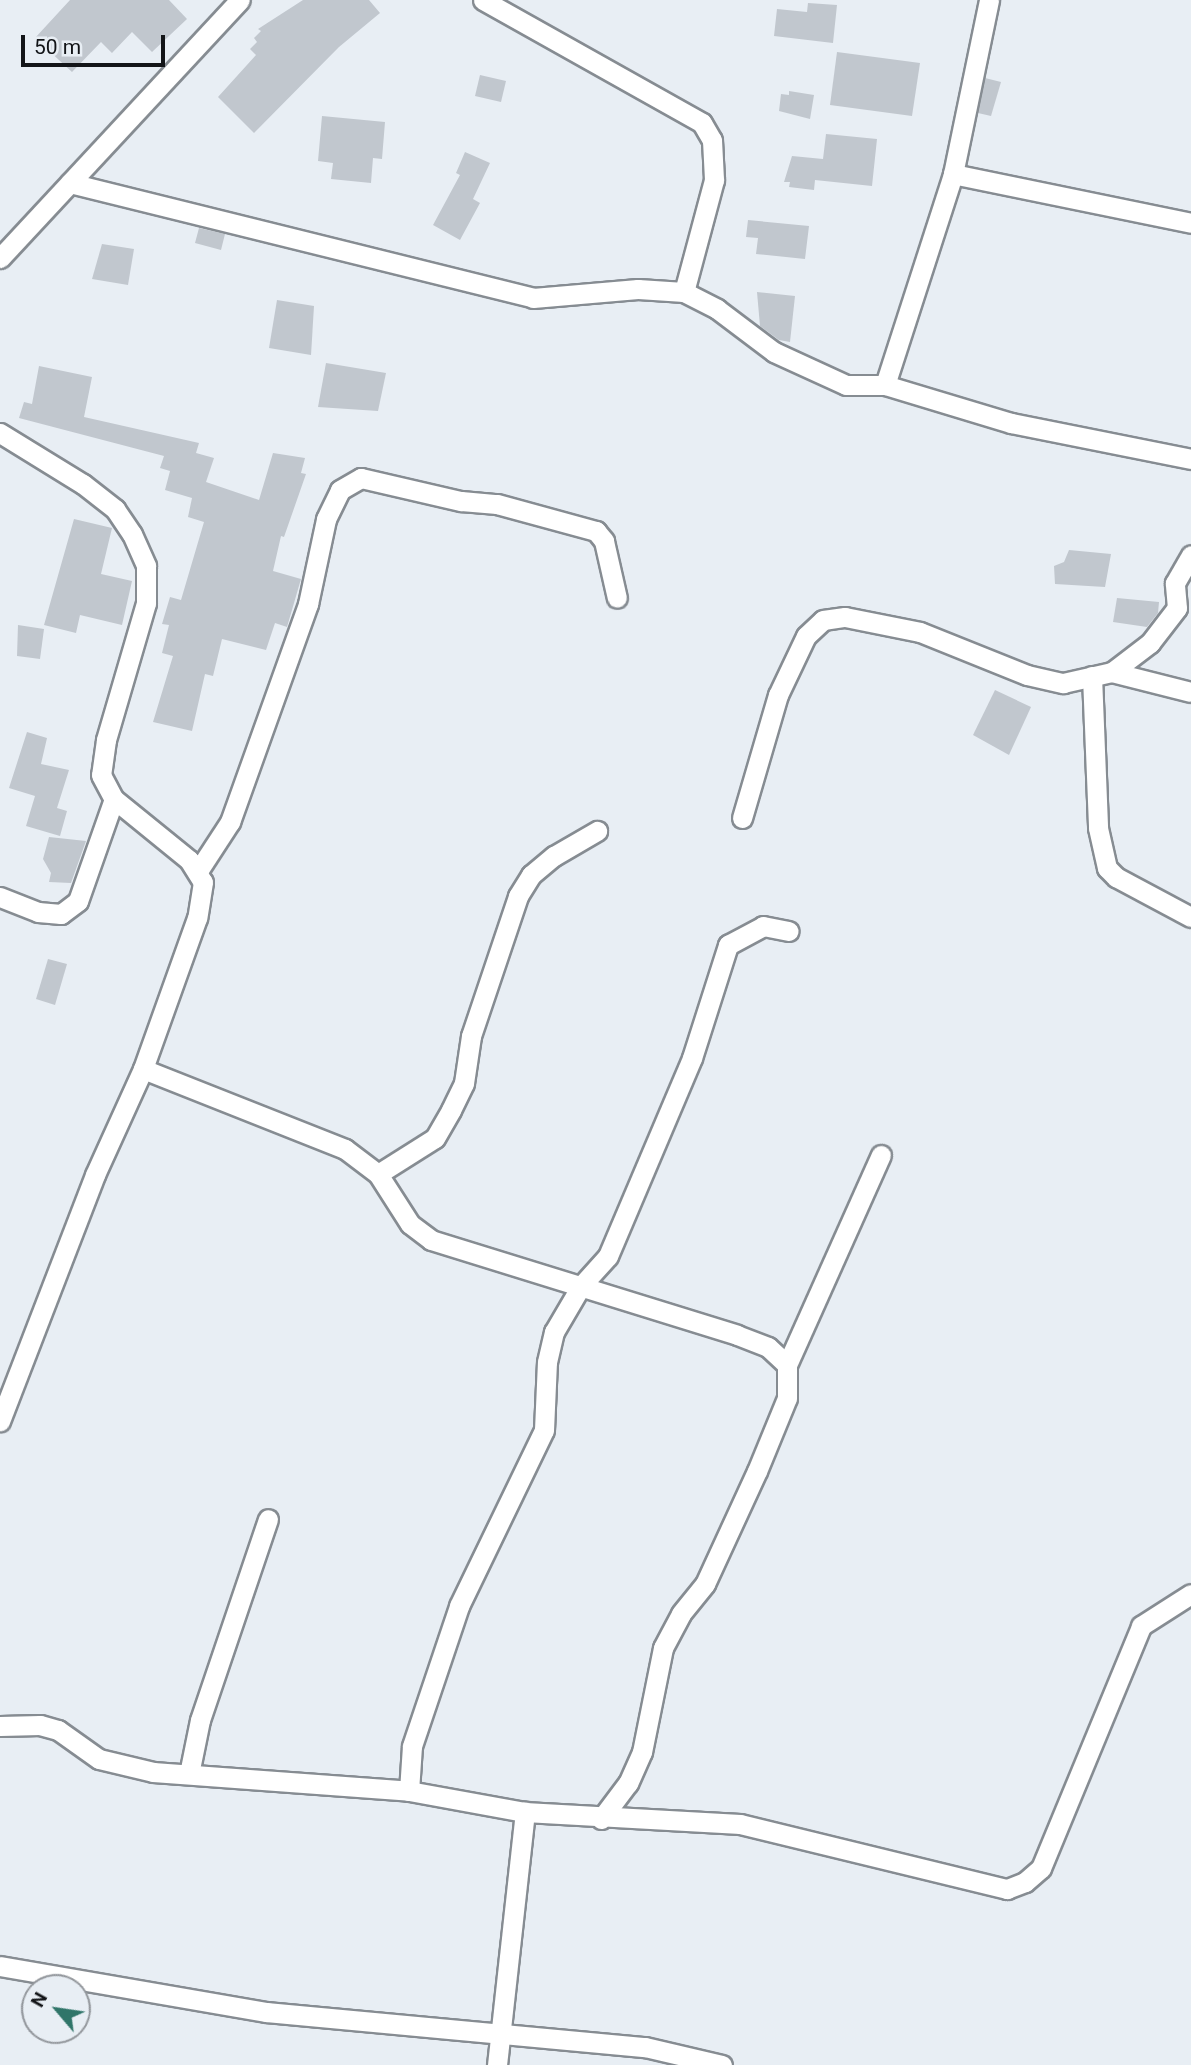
<!DOCTYPE html>
<html>
<head>
<meta charset="utf-8">
<style>
  body { margin:0 }
  #map { position:relative; width:1191px; height:2065px; overflow:hidden; background:#e8eef4; font-family:Roboto,sans-serif }
  div>[style] { position:absolute }
  .building>* { inset:0; background:#c1c7ce }
  .roads { filter:drop-shadow(2px 0 #868c92) drop-shadow(-2px 0 #868c92) drop-shadow(0 2px #868c92) drop-shadow(0 -2px #868c92) }
  .street>* { height:19px; margin:-9.5px; padding:0 9.5px; transform-origin:9.5px; border-radius:9.5px; background:#fff }
  span { translate:-50% -50%; white-space:nowrap; text-align:center; line-height:1.15; -webkit-text-stroke:5px #e8eef4; paint-order:stroke }
  .north { position:absolute; left:21px; top:1974px; width:70px; height:70px; box-sizing:border-box; background:#e8eef4; border:2px solid #93979c; border-radius:50%; rotate:299deg; font-size:19px; font-weight:700; line-height:28px; text-align:center; color:#131518 }
  .north::after { content:''; display:block; margin:auto; width:24px; height:32px; background:#307569; clip-path:polygon(50% 0,100% 100%,50% 72%,0 100%) }
  .scale { position:absolute; left:21px; top:35px; width:144px; height:32px; box-sizing:border-box; border:4px solid #131518; border-top:0; padding-left:9px; font-size:21px; line-height:24px; white-space:nowrap; color:#131518; -webkit-text-stroke:5px #e8eef4; paint-order:stroke }
</style>
</head>
<body>
<div id="map">
  <div class="building">
    <i style="clip-path:polygon(70px 0,169px 0,187px 19px,152px 52px,132px 32px,112px 53px,101px 42px,72px 72px,35px 38px)"></i>
    <i style="clip-path:polygon(303px 0,369px 0,380px 13px,339px 47px,254px 133px,218px 97px,256px 55px,250px 49px,257px 42px,254px 38px,261px 31px,258px 29px)"></i>
    <i style="clip-path:polygon(808px 3px,837px 5px,833px 43px,774px 36px,777px 9px,807px 12px)"></i>
    <i style="clip-path:polygon(837px 52px,920px 63px,912px 116px,830px 105px)"></i>
    <i style="clip-path:polygon(480px 75px,506px 81px,501px 102px,475px 96px)"></i>
    <i style="clip-path:polygon(985px 78px,1001px 82px,991px 116px,978px 113px)"></i>
    <i style="clip-path:polygon(789px 91px,814px 95px,810px 119px,779px 111px,781px 94px,789px 95px)"></i>
    <i style="clip-path:polygon(322px 116px,385px 122px,382px 159px,373px 158px,371px 183px,331px 179px,333px 163px,318px 161px)"></i>
    <i style="clip-path:polygon(826px 134px,877px 139px,872px 186px,815px 180px,814px 190px,789px 187px,790px 182px,784px 182px,792px 156px,823px 159px)"></i>
    <i style="clip-path:polygon(465px 152px,490px 163px,473px 199px,480px 203px,460px 240px,433px 225px,460px 175px,456px 173px)"></i>
    <i style="clip-path:polygon(748px 220px,809px 226px,805px 259px,756px 254px,758px 238px,746px 237px)"></i>
    <i style="clip-path:polygon(199px 228px,225px 234px,221px 250px,195px 243px)"></i>
    <i style="clip-path:polygon(102px 244px,134px 249px,128px 285px,92px 279px)"></i>
    <i style="clip-path:polygon(757px 292px,795px 296px,790px 342px,779px 340px,760px 326px)"></i>
    <i style="clip-path:polygon(277px 300px,314px 306px,311px 355px,269px 348px)"></i>
    <i style="clip-path:polygon(326px 363px,386px 373px,378px 411px,318px 407px)"></i>
    <i style="clip-path:polygon(39px 366px,92px 377px,84px 417px,199px 443px,196px 453px,214px 458px,206px 482px,259px 500px,273px 453px,305px 458px,301px 473px,306px 474px,284px 537px,281px 536px,273px 571px,301px 579px,287px 627px,275px 623px,266px 650px,222px 639px,213px 676px,205px 674px,192px 731px,153px 722px,173px 656px,162px 653px,169px 625px,162px 624px,170px 597px,181px 600px,204px 522px,188px 517px,192px 498px,165px 490px,170px 471px,160px 468px,164px 456px,19px 418px,24px 402px,32px 404px)"></i>
    <i style="clip-path:polygon(74px 519px,112px 528px,101px 574px,132px 581px,122px 625px,80px 615px,76px 633px,44px 625px)"></i>
    <i style="clip-path:polygon(1069px 550px,1111px 554px,1105px 587px,1055px 584px,1054px 566px,1064px 562px)"></i>
    <i style="clip-path:polygon(1117px 598px,1159px 602px,1158px 613px,1147px 627px,1113px 622px)"></i>
    <i style="clip-path:polygon(18px 625px,44px 629px,40px 659px,17px 656px)"></i>
    <i style="clip-path:polygon(995px 690px,1031px 707px,1009px 755px,973px 735px)"></i>
    <i style="clip-path:polygon(27px 732px,47px 738px,41px 764px,69px 770px,57px 808px,67px 811px,60px 836px,26px 826px,35px 796px,9px 788px)"></i>
    <i style="clip-path:polygon(49px 837px,86px 841px,71px 883px,49px 882px,51px 873px,43px 859px)"></i>
    <i style="clip-path:polygon(48px 959px,67px 964px,55px 1005px,36px 999px)"></i>
  </div>
  <div class="roads">
    <div class="street">
      <i style="left:483px;top:0;width:251px;rotate:29.3deg"></i>
      <i style="left:702px;top:123px;width:20px;rotate:60deg"></i>
      <i style="left:712px;top:140px;width:40px;rotate:87.1deg"></i>
      <i style="left:714px;top:180px;width:116px;rotate:105deg"></i>
      <i style="left:953px;top:174px;width:243px;rotate:11.6deg"></i>
      <i style="left:70px;top:183px;width:477px;rotate:13.9deg"></i>
      <i style="left:533px;top:298px;width:105px;rotate:-4.9deg"></i>
      <i style="left:638px;top:289px;width:46px;rotate:3.7deg"></i>
      <i style="left:684px;top:292px;width:37px;rotate:27deg"></i>
      <i style="left:717px;top:309px;width:71px;rotate:37deg"></i>
      <i style="left:774px;top:352px;width:79px;rotate:24.6deg"></i>
      <i style="left:846px;top:385px;width:39px"></i>
      <i style="left:885px;top:385px;width:132px;rotate:16.8deg"></i>
      <i style="left:1011px;top:423px;width:184px;rotate:11.3deg"></i>
      <i style="left:0;top:258px;width:352px;rotate:-47.1deg"></i>
      <i style="left:885px;top:385px;width:222px;rotate:-72.1deg"></i>
      <i style="left:953px;top:174px;width:178px;rotate:-78.3deg"></i>
      <i style="left:0;top:433px;width:97px;rotate:31.6deg"></i>
      <i style="left:83px;top:484px;width:41px;rotate:38deg"></i>
      <i style="left:115px;top:509px;width:30px;rotate:56deg"></i>
      <i style="left:132px;top:534px;width:35px;rotate:66deg"></i>
      <i style="left:146px;top:566px;width:37px;rotate:90deg"></i>
      <i style="left:146px;top:603px;width:143px;rotate:106.3deg"></i>
      <i style="left:106px;top:740px;width:35px;rotate:98deg"></i>
      <i style="left:101px;top:775px;width:27px;rotate:62deg"></i>
      <i style="left:114px;top:799px;width:97px;rotate:39.1deg"></i>
      <i style="left:189px;top:860px;width:26px;rotate:58deg"></i>
      <i style="left:203px;top:882px;width:36px;rotate:99deg"></i>
      <i style="left:197px;top:918px;width:160px;rotate:109.7deg"></i>
      <i style="left:143px;top:1069px;width:116px;rotate:114.4deg"></i>
      <i style="left:95px;top:1175px;width:264px;rotate:111.1deg"></i>
      <i style="left:1112px;top:672px;width:81px;rotate:14.2deg"></i>
      <i style="left:1092px;top:676px;width:152px;rotate:87.7deg"></i>
      <i style="left:1098px;top:828px;width:41px;rotate:77.3deg"></i>
      <i style="left:1107px;top:868px;width:13px;rotate:45deg"></i>
      <i style="left:1116px;top:877px;width:85px;rotate:28.1deg"></i>
      <i style="left:742px;top:818px;width:128px;rotate:-73.7deg"></i>
      <i style="left:778px;top:695px;width:65px;rotate:-64.6deg"></i>
      <i style="left:806px;top:636px;width:23px;rotate:-43deg"></i>
      <i style="left:823px;top:620px;width:22px;rotate:-8deg"></i>
      <i style="left:845px;top:617px;width:76px;rotate:11.3deg"></i>
      <i style="left:920px;top:632px;width:115px;rotate:21.9deg"></i>
      <i style="left:1027px;top:675px;width:37px;rotate:13deg"></i>
      <i style="left:1063px;top:683px;width:50px;rotate:-12.7deg"></i>
      <i style="left:1112px;top:672px;width:48px;rotate:-37.3deg"></i>
      <i style="left:1150px;top:643px;width:44px;rotate:-52.4deg"></i>
      <i style="left:1177px;top:608px;width:25px;rotate:-95deg"></i>
      <i style="left:1175px;top:583px;width:32px;rotate:-60deg"></i>
      <i style="left:198px;top:871px;width:59px;rotate:-56.9deg"></i>
      <i style="left:230px;top:822px;width:232px;rotate:-70.3deg"></i>
      <i style="left:308px;top:604px;width:87px;rotate:-78deg"></i>
      <i style="left:326px;top:519px;width:32px;rotate:-64deg"></i>
      <i style="left:340px;top:490px;width:24px;rotate:-30deg"></i>
      <i style="left:361px;top:478px;width:103px;rotate:13deg"></i>
      <i style="left:461px;top:501px;width:36px;rotate:5deg"></i>
      <i style="left:497px;top:504px;width:103px;rotate:15.3deg"></i>
      <i style="left:596px;top:531px;width:13px;rotate:51deg"></i>
      <i style="left:604px;top:541px;width:58px;rotate:77.2deg"></i>
      <i style="left:0;top:897px;width:41px;rotate:21.5deg"></i>
      <i style="left:38px;top:912px;width:23px;rotate:5deg"></i>
      <i style="left:61px;top:914px;width:21px;rotate:-37deg"></i>
      <i style="left:78px;top:901px;width:108px;rotate:-70.6deg"></i>
      <i style="left:143px;top:1069px;width:217px;rotate:21.6deg"></i>
      <i style="left:345px;top:1149px;width:41px;rotate:37.1deg"></i>
      <i style="left:378px;top:1174px;width:59px;rotate:57.4deg"></i>
      <i style="left:410px;top:1224px;width:26px;rotate:37deg"></i>
      <i style="left:431px;top:1240px;width:320px;rotate:17.2deg"></i>
      <i style="left:737px;top:1335px;width:33px;rotate:21deg"></i>
      <i style="left:768px;top:1347px;width:26px;rotate:43deg"></i>
      <i style="left:787px;top:1365px;width:33px;rotate:90deg"></i>
      <i style="left:787px;top:1398px;width:79px;rotate:112.3deg"></i>
      <i style="left:757px;top:1471px;width:124px;rotate:114.7deg"></i>
      <i style="left:705px;top:1584px;width:38px;rotate:129deg"></i>
      <i style="left:681px;top:1614px;width:38px;rotate:118deg"></i>
      <i style="left:663px;top:1648px;width:106px;rotate:101.4deg"></i>
      <i style="left:642px;top:1752px;width:34px;rotate:114deg"></i>
      <i style="left:628px;top:1783px;width:45px;rotate:126.9deg"></i>
      <i style="left:378px;top:1174px;width:67px;rotate:-32.3deg"></i>
      <i style="left:435px;top:1138px;width:32px;rotate:-60deg"></i>
      <i style="left:451px;top:1110px;width:30px;rotate:-64deg"></i>
      <i style="left:464px;top:1083px;width:48px;rotate:-81.5deg"></i>
      <i style="left:471px;top:1036px;width:148px;rotate:-71.4deg"></i>
      <i style="left:518px;top:896px;width:25px;rotate:-58deg"></i>
      <i style="left:531px;top:875px;width:30px;rotate:-40deg"></i>
      <i style="left:554px;top:856px;width:50px;rotate:-30.2deg"></i>
      <i style="left:787px;top:1365px;width:230px;rotate:-65.9deg"></i>
      <i style="left:0;top:1726px;width:40px;rotate:-1.4deg"></i>
      <i style="left:40px;top:1725px;width:19px;rotate:16deg"></i>
      <i style="left:58px;top:1730px;width:50px;rotate:35.3deg"></i>
      <i style="left:99px;top:1759px;width:56px;rotate:13.5deg"></i>
      <i style="left:153px;top:1772px;width:257px;rotate:4.2deg"></i>
      <i style="left:409px;top:1791px;width:118px;rotate:10.3deg"></i>
      <i style="left:525px;top:1812px;width:215px;rotate:3.2deg"></i>
      <i style="left:740px;top:1824px;width:275px;rotate:13.7deg"></i>
      <i style="left:1007px;top:1889px;width:19px;rotate:-21deg"></i>
      <i style="left:1025px;top:1882px;width:21px;rotate:-41deg"></i>
      <i style="left:1041px;top:1868px;width:262px;rotate:-67.5deg"></i>
      <i style="left:1141px;top:1626px;width:59px;rotate:-32.6deg"></i>
      <i style="left:189px;top:1774px;width:55px;rotate:-78.5deg"></i>
      <i style="left:200px;top:1720px;width:212px;rotate:-71.3deg"></i>
      <i style="left:409px;top:1791px;width:45px;rotate:-86.2deg"></i>
      <i style="left:412px;top:1746px;width:148px;rotate:-71.4deg"></i>
      <i style="left:459px;top:1606px;width:195px;rotate:-64.2deg"></i>
      <i style="left:544px;top:1430px;width:68px;rotate:-87.5deg"></i>
      <i style="left:547px;top:1362px;width:31px;rotate:-77deg"></i>
      <i style="left:554px;top:1332px;width:53px;rotate:-59.6deg"></i>
      <i style="left:581px;top:1286px;width:40px;rotate:-48deg"></i>
      <i style="left:608px;top:1256px;width:215px;rotate:-67deg"></i>
      <i style="left:692px;top:1058px;width:119px;rotate:-72.3deg"></i>
      <i style="left:728px;top:945px;width:40px;rotate:-28deg"></i>
      <i style="left:763px;top:926px;width:26px;rotate:11deg"></i>
      <i style="left:0;top:1966px;width:270px;rotate:9.8deg"></i>
      <i style="left:266px;top:2012px;width:381px;rotate:5.3deg"></i>
      <i style="left:645px;top:2047px;width:79px;rotate:13.2deg"></i>
      <i style="left:497px;top:2065px;width:255px;rotate:-83.7deg"></i>
    </div>
  </div>
  <div class="north">N</div>
  <div class="scale">50 m</div>
</div>
</body>
</html>
